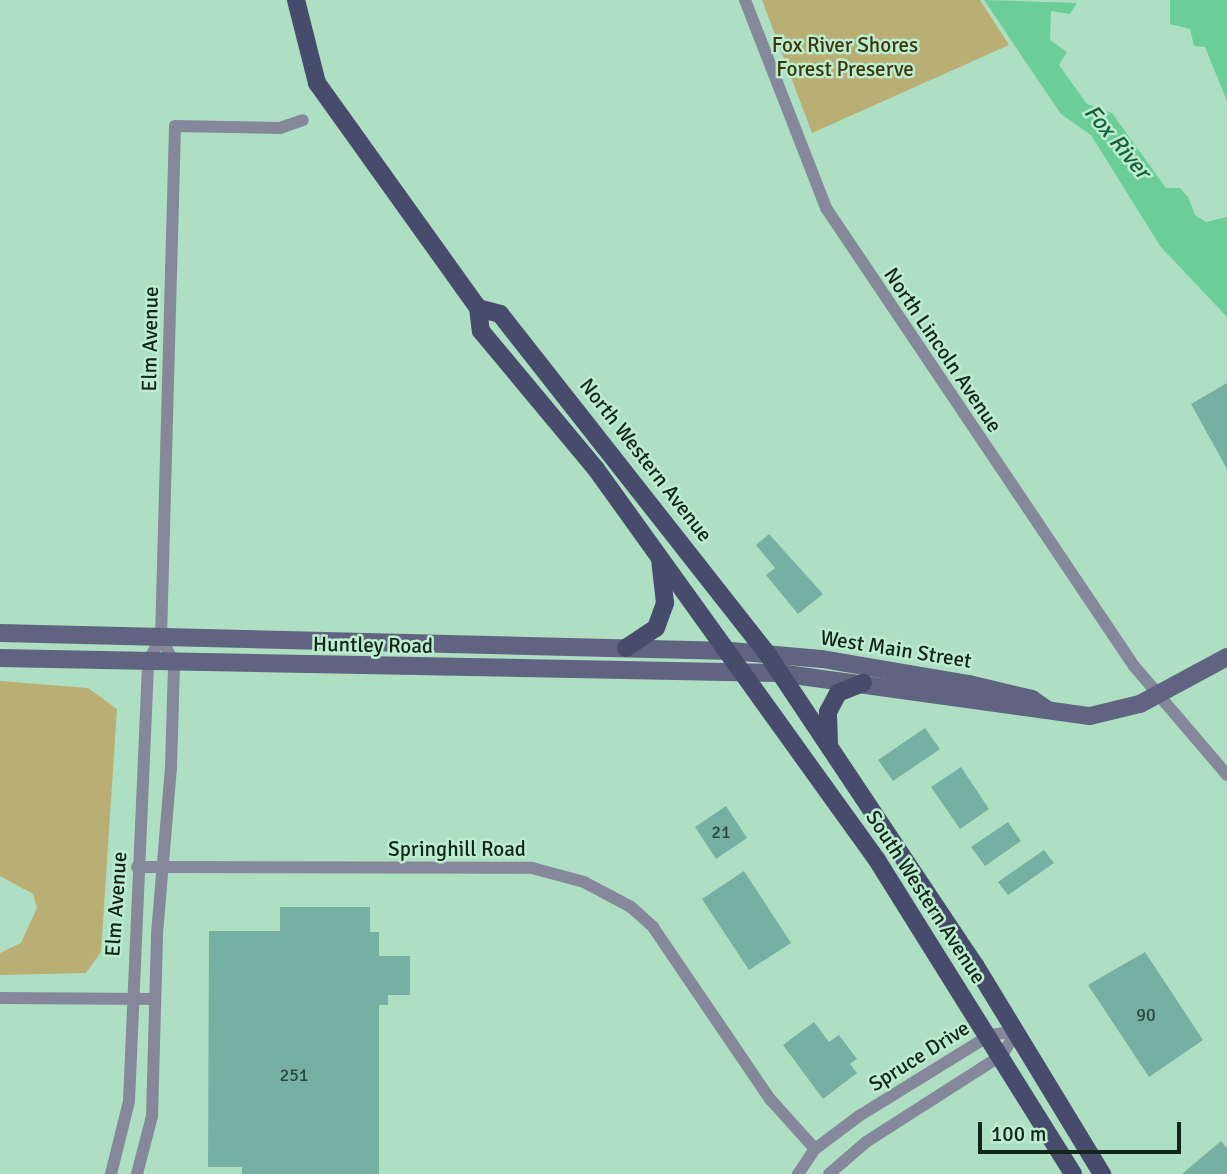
<!DOCTYPE html>
<html>
<head>
<meta charset="utf-8">
<style>
  body { margin:0 }
  #map { position:relative; width:1227px; height:1174px; overflow:hidden; background:#afdfc3; font-family:Signika,sans-serif }
  div>[style] { position:absolute }
  .green>* { inset:0; background:#b9ae74 }
  .water>* { inset:0; background:#6bce99 }
  .building>* { inset:0; background:#75b0a3 }
  .street>* { height:12px; margin:-6px; padding:0 6px; transform-origin:6px; border-radius:6px; background:#85889b }
  .secondary>* { height:18px; margin:-9px; padding:0 9px; transform-origin:9px; border-radius:9px; background:#616480 }
  .primary>* { height:18px; margin:-9px; padding:0 9px; transform-origin:9px; border-radius:9px; background:#474b6c }
  span { translate:-50% -50%; white-space:nowrap; text-align:center; line-height:1.15; -webkit-text-stroke:5px #bcedcf; paint-order:stroke }
  .number-label { font-size:18px; color:#2b483c }
  .number-label span { -webkit-text-stroke-width:0 }
  .park-label { font-size:21px; color:#3e360b }
  .street-label { font-size:21px; color:#12251a }
  .water-label { font-size:23px; color:#17613f; font-style:italic }
  .scale { position:absolute; left:978px; top:1122px; width:203px; height:32px; box-sizing:border-box; border:4px solid #12251a; border-top:0; padding-left:9px; font-size:21px; line-height:24px; white-space:nowrap; color:#12251a; -webkit-text-stroke:5px #bcedcf; paint-order:stroke }
</style>
</head>
<body>
<div id="map">
  <div class="green">
    <i style="clip-path:polygon(762px 0,980px 0,1009px 45px,812px 133px)"></i>
    <i style="clip-path:polygon(0 681px,88px 688px,117px 709px,101px 952px,86px 973px,0 975px,0 953px,21px 943px,37px 908px,33px 894px,0 876px)"></i>
  </div>
  <div class="water">
    <i style="clip-path:polygon(984px 0,1077px 3px,1070px 14px,1051px 11px,1050px 40px,1067px 52px,1059px 65px,1087px 104px,1112px 113px,1166px 188px,1180px 188px,1188px 197px,1195px 215px,1206px 222px,1227px 217px,1227px 317px,1160px 246px,1091px 135px,1061px 114px)"></i>
    <i style="clip-path:polygon(1170px 0,1227px 0,1227px 101px,1205px 47px,1194px 46px,1190px 29px,1170px 24px)"></i>
  </div>
  <div class="building">
    <i style="clip-path:polygon(1227px 383px,1227px 469px,1191px 404px)"></i>
    <i style="clip-path:polygon(769px 534px,823px 594px,798px 614px,766px 575px,775px 568px,756px 545px)"></i>
    <i style="clip-path:polygon(925px 728px,940px 749px,893px 781px,878px 760px)"></i>
    <i style="clip-path:polygon(961px 767px,989px 809px,960px 829px,931px 787px)"></i>
    <i style="clip-path:polygon(726px 806px,747px 838px,716px 859px,695px 827px)"></i>
    <i style="clip-path:polygon(1008px 822px,1021px 841px,985px 866px,971px 847px)"></i>
    <i style="clip-path:polygon(1044px 850px,1054px 863px,1008px 895px,998px 882px)"></i>
    <i style="clip-path:polygon(744px 871px,791px 943px,749px 970px,702px 899px)"></i>
    <i style="clip-path:polygon(280px 907px,370px 907px,370px 932px,379px 932px,379px 956px,410px 956px,410px 995px,388px 995px,388px 1005px,379px 1005px,379px 1174px,242px 1174px,242px 1167px,208px 1167px,209px 931px,280px 931px)"></i>
    <i style="clip-path:polygon(1145px 952px,1203px 1040px,1149px 1077px,1088px 985px)"></i>
    <i style="clip-path:polygon(814px 1022px,829px 1042px,839px 1035px,857px 1059px,850px 1064px,857px 1073px,823px 1099px,783px 1045px)"></i>
    <i style="clip-path:polygon(1221px 1141px,1227px 1148px,1227px 1174px,1182px 1174px)"></i>
  </div>
  <div class="street">
    <i style="left:745px;top:0;width:223px;rotate:68.7deg"></i>
    <i style="left:826px;top:208px;width:552px;rotate:56.08deg"></i>
    <i style="left:1134px;top:666px;width:143px;rotate:49.5deg"></i>
    <i style="left:137px;top:867px;width:395px;rotate:0.1deg"></i>
    <i style="left:532px;top:868px;width:54px;rotate:15.1deg"></i>
    <i style="left:584px;top:882px;width:53px;rotate:28deg"></i>
    <i style="left:631px;top:907px;width:30px;rotate:42deg"></i>
    <i style="left:653px;top:927px;width:208px;rotate:55.8deg"></i>
    <i style="left:770px;top:1099px;width:67px;rotate:48deg"></i>
    <i style="left:0;top:998px;width:155px;rotate:0.4deg"></i>
    <i style="left:111px;top:1174px;width:75px;rotate:-76.1deg"></i>
    <i style="left:129px;top:1101px;width:439px;rotate:-87.5deg"></i>
    <i style="left:148px;top:662px;width:27px;rotate:-62deg"></i>
    <i style="left:161px;top:638px;width:512px;rotate:-88.43deg"></i>
    <i style="left:175px;top:126px;width:105px;rotate:1.1deg"></i>
    <i style="left:280px;top:128px;width:24px;rotate:-19deg"></i>
    <i style="left:137px;top:1174px;width:60px;rotate:-75.5deg"></i>
    <i style="left:152px;top:1116px;width:182px;rotate:-88.4deg"></i>
    <i style="left:157px;top:934px;width:168px;rotate:-85.2deg"></i>
    <i style="left:171px;top:767px;width:104px;rotate:-88.3deg"></i>
    <i style="left:174px;top:663px;width:28px;rotate:-117deg"></i>
    <i style="left:798px;top:1174px;width:30px;rotate:-56deg"></i>
    <i style="left:815px;top:1149px;width:55px;rotate:-36.9deg"></i>
    <i style="left:859px;top:1116px;width:154px;rotate:-31.7deg"></i>
    <i style="left:990px;top:1035px;width:27px;rotate:-8deg"></i>
    <i style="left:829px;top:1174px;width:49px;rotate:-40.9deg"></i>
    <i style="left:866px;top:1142px;width:161px;rotate:-32.6deg"></i>
    <i style="left:1002px;top:1055px;width:28px;rotate:-58deg"></i>
  </div>
  <div class="secondary">
    <i style="left:0;top:633px;width:731px;rotate:1.41deg"></i>
    <i style="left:731px;top:651px;width:91px;rotate:5deg"></i>
    <i style="left:822px;top:659px;width:149px;rotate:9.7deg"></i>
    <i style="left:969px;top:684px;width:65px;rotate:13.4deg"></i>
    <i style="left:1032px;top:699px;width:19px;rotate:35deg"></i>
    <i style="left:0;top:658px;width:779px;rotate:1.1deg"></i>
    <i style="left:779px;top:673px;width:314px;rotate:7.9deg"></i>
    <i style="left:1090px;top:716px;width:51px;rotate:-13.5deg"></i>
    <i style="left:1140px;top:704px;width:99px;rotate:-28.4deg"></i>
  </div>
  <div class="primary">
    <i style="left:296px;top:0;width:86px;rotate:75.8deg"></i>
    <i style="left:317px;top:83px;width:277px;rotate:54.4deg"></i>
    <i style="left:478px;top:308px;width:23px;rotate:83deg"></i>
    <i style="left:481px;top:331px;width:180px;rotate:50.2deg"></i>
    <i style="left:596px;top:469px;width:481px;rotate:54.3deg"></i>
    <i style="left:877px;top:860px;width:370px;rotate:58deg"></i>
    <i style="left:478px;top:308px;width:23px;rotate:15deg"></i>
    <i style="left:500px;top:314px;width:434px;rotate:51.8deg"></i>
    <i style="left:768px;top:655px;width:373px;rotate:56.3deg"></i>
    <i style="left:975px;top:965px;width:245px;rotate:58.7deg"></i>
    <i style="left:626px;top:648px;width:36px;rotate:-34deg"></i>
    <i style="left:656px;top:628px;width:27px;rotate:-70deg"></i>
    <i style="left:665px;top:603px;width:44px;rotate:-96.5deg"></i>
    <i style="left:829px;top:743px;width:31px;rotate:-92deg"></i>
    <i style="left:828px;top:712px;width:21px;rotate:-62deg"></i>
    <i style="left:838px;top:693px;width:27px;rotate:-22deg"></i>
  </div>
  <div class="number-label">
    <span style="left:721px;top:832px">21</span>
    <span style="left:1146px;top:1015px">90</span>
    <span style="left:294px;top:1075px">251</span>
  </div>
  <div class="park-label">
    <span style="left:845px;top:57px">Fox River Shores<br>Forest Preserve</span>
  </div>
  <div class="street-label">
    <span style="left:150px;top:339px;rotate:-89deg">Elm Avenue</span>
    <span style="left:943px;top:350px;rotate:56deg">North Lincoln Avenue</span>
    <span style="left:646px;top:460px;rotate:52deg">North Western Avenue</span>
    <span style="left:373px;top:645px;rotate:1deg">Huntley Road</span>
    <span style="left:896px;top:649px;rotate:9deg">West Main Street</span>
    <span style="left:457px;top:849px">Springhill Road</span>
    <span style="left:926px;top:897px;rotate:57deg">South Western Avenue</span>
    <span style="left:116px;top:904px;rotate:-86deg">Elm Avenue</span>
    <span style="left:919px;top:1056px;rotate:-32deg">Spruce Drive</span>
  </div>
  <div class="water-label">
    <span style="left:1117px;top:142px;rotate:50deg">Fox River</span>
  </div>
  <div class="scale">100 m</div>
</div>
</body>
</html>
